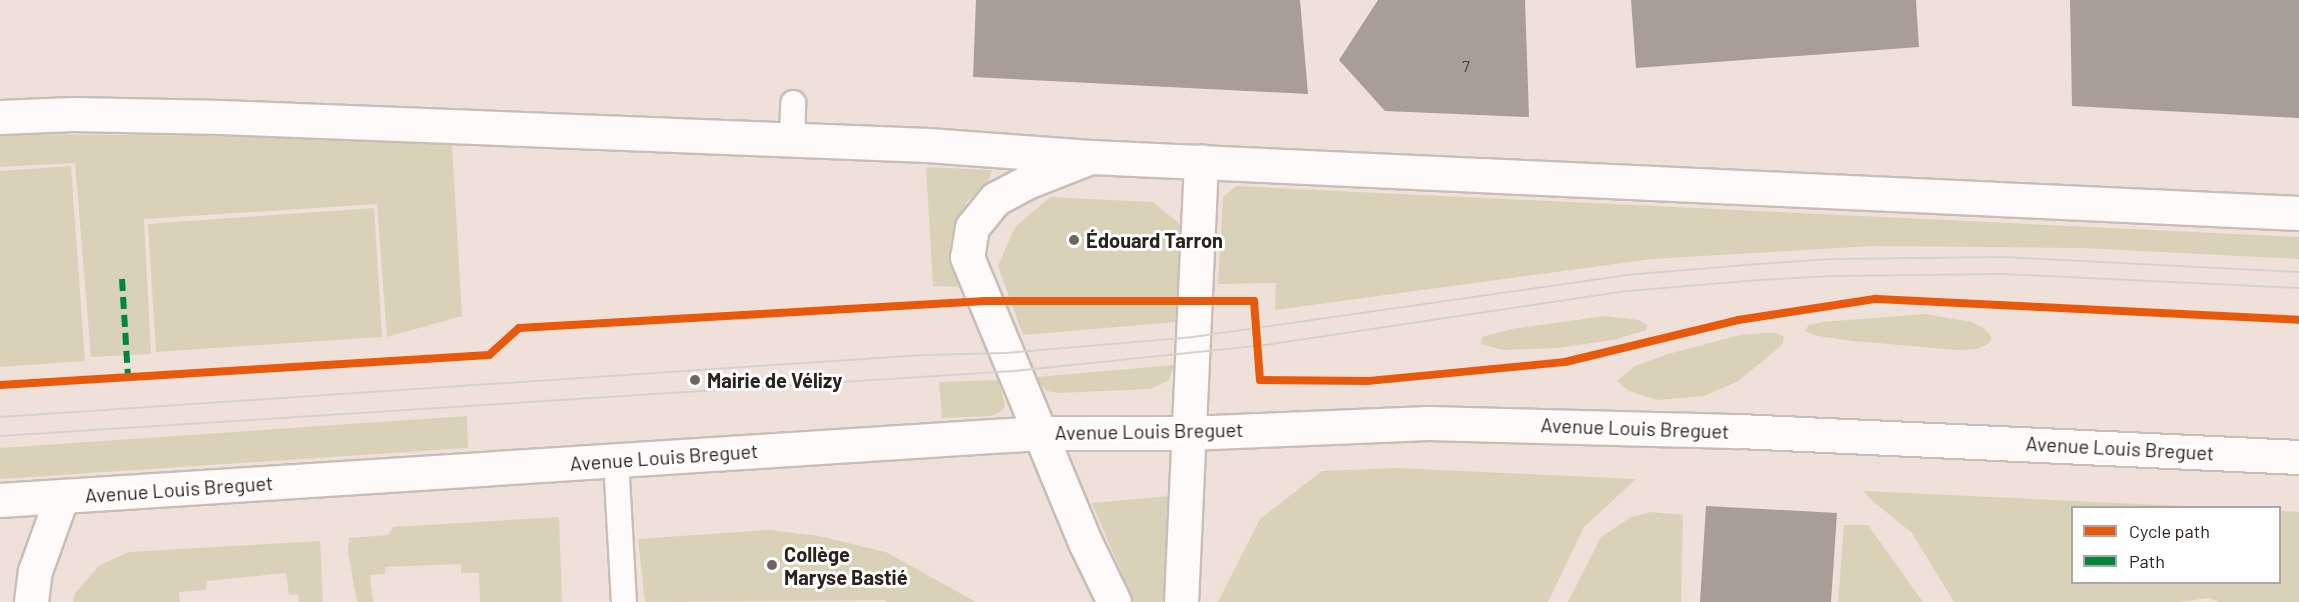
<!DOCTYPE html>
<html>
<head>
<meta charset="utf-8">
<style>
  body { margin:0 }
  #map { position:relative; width:2299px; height:602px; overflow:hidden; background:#efe1d9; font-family:Barlow,sans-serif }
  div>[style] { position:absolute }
  .green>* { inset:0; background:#dad2b8 }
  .building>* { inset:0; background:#a89e96 }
  .roads { filter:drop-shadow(2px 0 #c8bdb7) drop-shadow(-2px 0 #c8bdb7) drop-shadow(0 2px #c8bdb7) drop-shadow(0 -2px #c8bdb7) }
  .lane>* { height:24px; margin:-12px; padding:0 12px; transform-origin:12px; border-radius:12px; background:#fdfaf9 }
  .street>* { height:33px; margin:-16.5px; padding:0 16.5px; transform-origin:16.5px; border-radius:16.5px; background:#fdfaf9 }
  .secondary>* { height:33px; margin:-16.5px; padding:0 16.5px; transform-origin:16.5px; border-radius:16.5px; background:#fdfaf9 }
  .tram>* { height:1.5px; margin:-0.75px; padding:0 0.75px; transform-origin:0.75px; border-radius:0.75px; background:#d5d1cf }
  .quiet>* { height:6px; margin-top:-3px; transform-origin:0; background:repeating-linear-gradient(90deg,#00873e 0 12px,transparent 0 18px) }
  .cycleway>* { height:8px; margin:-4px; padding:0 4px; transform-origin:4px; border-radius:4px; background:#e8590c }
  .dots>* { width:16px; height:16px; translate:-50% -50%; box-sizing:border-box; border:3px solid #fff; border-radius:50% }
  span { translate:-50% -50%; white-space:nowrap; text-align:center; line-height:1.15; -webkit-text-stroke:6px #fff; paint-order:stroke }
  .number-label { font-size:16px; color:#4a413a }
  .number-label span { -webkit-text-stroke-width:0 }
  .poi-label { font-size:20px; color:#2b221c; font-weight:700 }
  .left { translate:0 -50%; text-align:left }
  .street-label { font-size:20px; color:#2b221c }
  .legend { position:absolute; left:2071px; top:506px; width:210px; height:78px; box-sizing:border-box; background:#fff; border:2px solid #aaa7a4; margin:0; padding:8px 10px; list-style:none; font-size:18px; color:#2b221c }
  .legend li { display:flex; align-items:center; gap:12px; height:30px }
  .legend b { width:30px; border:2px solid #aaa7a4 }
</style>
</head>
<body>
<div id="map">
  <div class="green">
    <i style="clip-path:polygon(9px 134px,363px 137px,452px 145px,462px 316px,387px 337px,377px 204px,144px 219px,151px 354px,91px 357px,75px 163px,0 167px,0 135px)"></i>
    <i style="clip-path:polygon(71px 166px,85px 361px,0 367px,0 171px)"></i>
    <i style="clip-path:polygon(926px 167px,992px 170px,987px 185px,967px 201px,953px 231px,952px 252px,963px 287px,933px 286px)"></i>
    <i style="clip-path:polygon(1236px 186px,2299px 237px,2299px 259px,2081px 248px,1874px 246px,1652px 259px,1275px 310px,1276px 283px,1218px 284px,1223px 197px)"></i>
    <i style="clip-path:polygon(1050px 197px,1153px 202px,1182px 226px,1176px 322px,1023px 335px,998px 266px,1015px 227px)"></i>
    <i style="clip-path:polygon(374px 208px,382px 337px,156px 352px,148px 224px)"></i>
    <i style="clip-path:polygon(1925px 314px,1972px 322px,1985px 329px,1992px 338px,1988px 344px,1977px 349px,1957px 350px,1853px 341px,1818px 336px,1804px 331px,1809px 325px,1822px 322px)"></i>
    <i style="clip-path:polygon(1605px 316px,1639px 320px,1647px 325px,1647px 330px,1613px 340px,1557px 348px,1502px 350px,1481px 344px,1482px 337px,1511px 329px)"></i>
    <i style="clip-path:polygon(1764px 333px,1777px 333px,1784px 337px,1782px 345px,1737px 382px,1704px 396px,1657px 400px,1629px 391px,1617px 381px,1635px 366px,1668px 354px,1740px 335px)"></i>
    <i style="clip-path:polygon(1174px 365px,1169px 380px,1151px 389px,1058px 393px,1047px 391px,1040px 385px,1037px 377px)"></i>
    <i style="clip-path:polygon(999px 380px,1005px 407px,1000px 412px,991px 416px,942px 418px,939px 382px)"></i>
    <i style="clip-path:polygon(467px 416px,468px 448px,0 479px,0 448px)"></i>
    <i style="clip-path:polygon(1397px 468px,1636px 479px,1584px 527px,1548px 602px,1218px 602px,1260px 519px,1322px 471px)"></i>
    <i style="clip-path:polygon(1864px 491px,2204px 507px,2072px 508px,2072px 582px,2280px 582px,2280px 511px,2299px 512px,2299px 602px,2220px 602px,2209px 598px,2179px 602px,1954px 602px,1912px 533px,1869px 498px)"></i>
    <i style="clip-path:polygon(1169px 496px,1165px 602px,1134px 602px,1092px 503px)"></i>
    <i style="clip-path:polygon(1651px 512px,1683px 515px,1681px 602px,1568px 602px,1601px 537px,1631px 517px)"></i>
    <i style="clip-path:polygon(559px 517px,562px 602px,480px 602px,479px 573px,461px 573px,461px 564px,385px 567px,385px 574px,370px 575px,373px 602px,357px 602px,348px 552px,349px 538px,388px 535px,393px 527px)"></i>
    <i style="clip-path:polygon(1844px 525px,1868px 525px,1923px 602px,1838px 602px)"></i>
    <i style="clip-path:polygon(769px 530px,818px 536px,886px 552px,976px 602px,886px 602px,885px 600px,645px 602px,638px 539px)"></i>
    <i style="clip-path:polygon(320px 541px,323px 602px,299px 602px,298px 594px,289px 595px,286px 573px,207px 581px,206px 590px,179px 592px,180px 602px,73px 602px,75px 593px,100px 565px,129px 552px)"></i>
  </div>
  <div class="building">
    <i style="clip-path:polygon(976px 0,1300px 0,1308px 94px,973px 77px)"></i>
    <i style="clip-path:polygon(1378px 0,1525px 0,1529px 117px,1385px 111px,1339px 60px)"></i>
    <i style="clip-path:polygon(1631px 0,1916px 0,1919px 47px,1636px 68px)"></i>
    <i style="clip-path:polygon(2070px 0,2299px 0,2299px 118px,2072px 106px)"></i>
    <i style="clip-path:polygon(1706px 506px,1837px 513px,1831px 602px,1700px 602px)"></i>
  </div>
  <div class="roads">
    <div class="lane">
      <i style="left:792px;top:139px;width:36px;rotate:-88deg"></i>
      <i style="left:616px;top:460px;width:142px;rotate:86.8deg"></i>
    </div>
    <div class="street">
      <i style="left:31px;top:602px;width:31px;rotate:-83deg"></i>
      <i style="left:35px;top:571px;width:80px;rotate:-70.2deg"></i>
    </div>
    <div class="secondary">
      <i style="left:0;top:117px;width:72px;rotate:-2.4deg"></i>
      <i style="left:72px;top:114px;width:149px;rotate:1.2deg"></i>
      <i style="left:221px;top:117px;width:707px;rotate:2.27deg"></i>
      <i style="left:927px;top:145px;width:164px;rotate:4.2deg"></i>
      <i style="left:1091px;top:157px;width:1209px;rotate:2.65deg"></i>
      <i style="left:1083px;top:160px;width:60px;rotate:158.6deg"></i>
      <i style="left:1027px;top:182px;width:36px;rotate:152deg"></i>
      <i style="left:995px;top:199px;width:36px;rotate:129deg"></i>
      <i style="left:972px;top:227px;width:30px;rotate:99deg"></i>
      <i style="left:967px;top:257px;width:311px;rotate:67.5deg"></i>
      <i style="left:1086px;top:544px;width:64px;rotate:64.2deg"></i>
      <i style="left:0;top:500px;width:1042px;rotate:-3.69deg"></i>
      <i style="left:1040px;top:433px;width:148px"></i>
      <i style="left:1188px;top:433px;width:240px;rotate:-2.4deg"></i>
      <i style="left:1428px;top:423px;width:311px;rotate:1.5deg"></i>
      <i style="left:1739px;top:431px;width:561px;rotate:2.66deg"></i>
      <i style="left:1181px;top:602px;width:441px;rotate:-87.4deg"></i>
    </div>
  </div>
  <div class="tram">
    <i style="left:0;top:417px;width:925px;rotate:-3.84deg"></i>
    <i style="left:923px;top:355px;width:83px;rotate:-1.4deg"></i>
    <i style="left:1006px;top:353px;width:188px;rotate:-4.9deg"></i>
    <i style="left:1193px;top:337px;width:437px;rotate:-8.1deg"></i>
    <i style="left:1626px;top:275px;width:132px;rotate:-4.8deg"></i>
    <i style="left:1758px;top:264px;width:74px;rotate:-3.9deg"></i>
    <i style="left:1832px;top:259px;width:171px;rotate:-0.7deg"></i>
    <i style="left:2003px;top:257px;width:296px;rotate:2.9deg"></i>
    <i style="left:0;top:436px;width:1016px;rotate:-3.67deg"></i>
    <i style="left:1014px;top:371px;width:245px;rotate:-5.9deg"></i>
    <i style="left:1258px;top:346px;width:374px;rotate:-8.5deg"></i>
    <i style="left:1628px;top:291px;width:131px;rotate:-4.8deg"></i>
    <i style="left:1759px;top:280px;width:74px;rotate:-3.1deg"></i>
    <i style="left:1833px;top:276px;width:170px;rotate:-0.7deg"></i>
    <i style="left:2003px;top:274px;width:296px;rotate:2.7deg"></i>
  </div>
  <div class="quiet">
    <i style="left:122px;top:279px;width:99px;rotate:86.5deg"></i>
  </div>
  <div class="cycleway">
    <i style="left:0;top:385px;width:490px;rotate:-3.5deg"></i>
    <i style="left:489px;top:355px;width:40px;rotate:-42deg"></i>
    <i style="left:519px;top:328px;width:467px;rotate:-3.3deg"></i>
    <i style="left:985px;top:301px;width:269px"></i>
    <i style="left:1254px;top:301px;width:79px;rotate:85.7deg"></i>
    <i style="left:1260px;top:380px;width:108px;rotate:0.5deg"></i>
    <i style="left:1368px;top:381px;width:198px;rotate:-5.5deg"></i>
    <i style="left:1565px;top:362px;width:178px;rotate:-13.6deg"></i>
    <i style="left:1738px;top:320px;width:140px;rotate:-8.7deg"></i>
    <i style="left:1876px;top:299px;width:424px;rotate:2.8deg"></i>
  </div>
  <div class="dots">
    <i style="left:1074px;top:240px;background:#70655e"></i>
    <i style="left:695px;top:380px;background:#70655e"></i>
    <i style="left:772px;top:565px;background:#70655e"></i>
  </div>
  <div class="number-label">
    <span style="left:1466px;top:66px">7</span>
  </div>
  <div class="poi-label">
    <span class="left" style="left:1086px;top:240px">Édouard Tarron</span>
    <span class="left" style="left:707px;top:380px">Mairie de Vélizy</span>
    <span class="left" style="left:784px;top:566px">Collège<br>Maryse Bastié</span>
  </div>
  <div class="street-label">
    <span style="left:1635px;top:428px;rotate:2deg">Avenue Louis Breguet</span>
    <span style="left:1149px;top:431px;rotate:-1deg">Avenue Louis Breguet</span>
    <span style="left:2120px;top:448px;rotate:3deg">Avenue Louis Breguet</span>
    <span style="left:664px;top:457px;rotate:-4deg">Avenue Louis Breguet</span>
    <span style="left:179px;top:489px;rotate:-4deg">Avenue Louis Breguet</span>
  </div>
  <ul class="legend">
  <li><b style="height:8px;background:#e8590c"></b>Cycle path</li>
  <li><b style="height:8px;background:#00873e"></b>Path</li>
  </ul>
</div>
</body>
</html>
